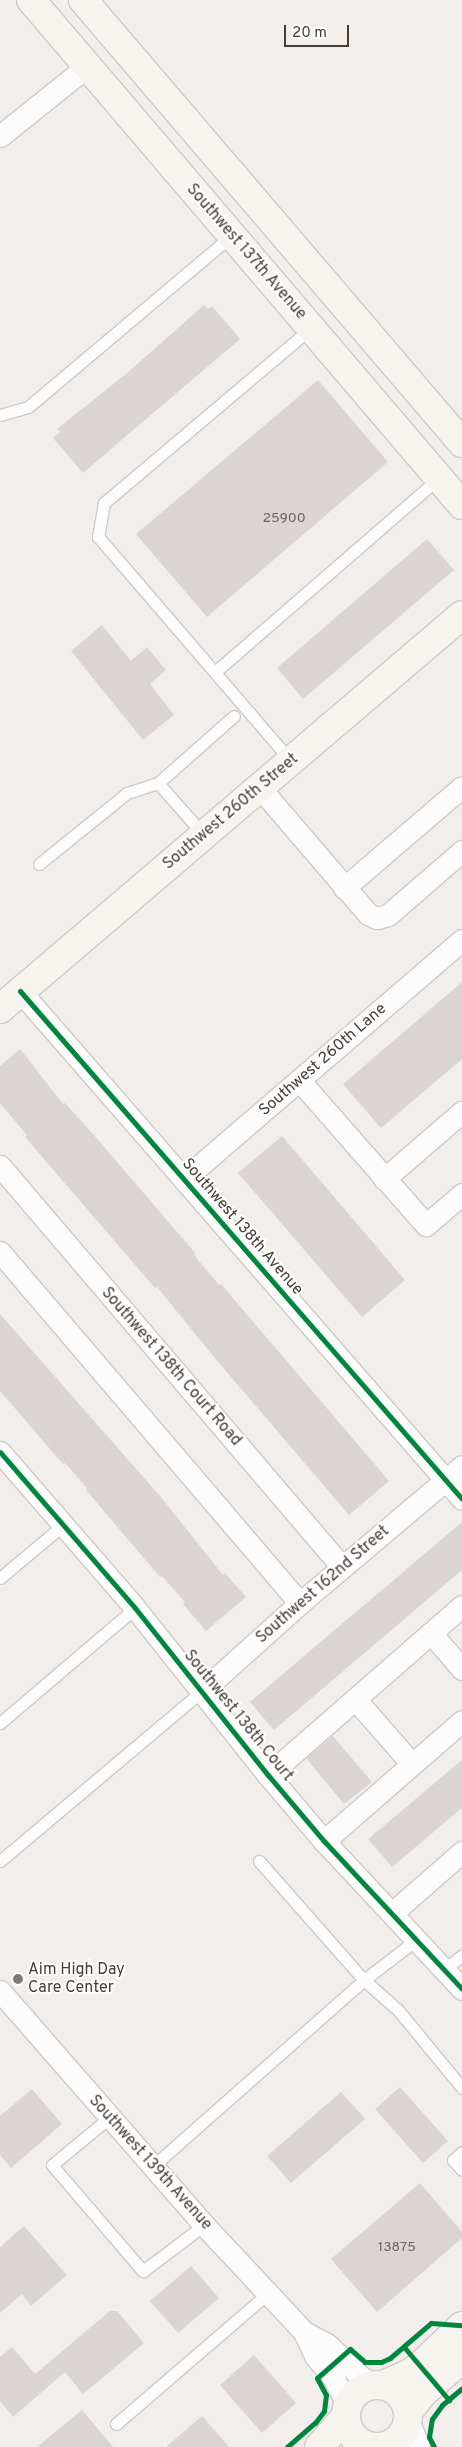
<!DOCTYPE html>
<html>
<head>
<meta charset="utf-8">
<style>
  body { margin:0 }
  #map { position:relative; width:462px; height:2447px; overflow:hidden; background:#f2eeeb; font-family:Overpass,sans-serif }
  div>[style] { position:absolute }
  .building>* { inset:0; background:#dad5d2 }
  .roads { filter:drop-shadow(1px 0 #cfcac7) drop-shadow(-1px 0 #cfcac7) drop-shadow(0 1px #cfcac7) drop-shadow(0 -1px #cfcac7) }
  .lane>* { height:11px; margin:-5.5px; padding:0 5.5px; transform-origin:5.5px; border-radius:5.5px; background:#fdfcfc }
  .street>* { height:21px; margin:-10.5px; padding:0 10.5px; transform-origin:10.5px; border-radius:10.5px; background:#fdfcfc }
  .secondary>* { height:28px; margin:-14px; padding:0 14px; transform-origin:14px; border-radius:14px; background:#f7f3ef }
  .secondary>.ring { margin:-14px; padding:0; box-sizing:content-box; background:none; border:28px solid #f7f3ef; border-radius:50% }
  .cycleway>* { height:5px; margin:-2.5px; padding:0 2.5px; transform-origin:2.5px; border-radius:2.5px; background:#00873e }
  .dots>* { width:14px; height:14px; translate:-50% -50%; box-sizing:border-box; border:2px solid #fff; border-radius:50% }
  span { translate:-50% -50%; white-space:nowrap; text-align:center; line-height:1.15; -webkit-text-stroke:4px #fff; paint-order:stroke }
  .number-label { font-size:14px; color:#6e645e }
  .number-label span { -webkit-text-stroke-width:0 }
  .street-label { font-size:16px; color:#483c36 }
  .poi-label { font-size:16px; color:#483c36 }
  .left { translate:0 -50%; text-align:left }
  .scale { position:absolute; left:284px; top:25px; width:65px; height:22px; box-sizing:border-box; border:2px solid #483c36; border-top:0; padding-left:6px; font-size:15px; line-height:18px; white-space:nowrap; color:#483c36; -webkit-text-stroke:4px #fff; paint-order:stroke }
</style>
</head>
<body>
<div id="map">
  <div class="building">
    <i style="clip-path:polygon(204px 305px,208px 309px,212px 306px,240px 339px,83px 473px,53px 438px,60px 432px,57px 429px,126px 374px)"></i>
    <i style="clip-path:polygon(318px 380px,388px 462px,207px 617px,136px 534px)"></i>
    <i style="clip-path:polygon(427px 539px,454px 570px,303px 699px,277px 668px)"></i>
    <i style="clip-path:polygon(102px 625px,131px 661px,147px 647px,166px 670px,150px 684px,174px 715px,143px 740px,71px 651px)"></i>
    <i style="clip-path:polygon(462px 982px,462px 1059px,381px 1128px,343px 1084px)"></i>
    <i style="clip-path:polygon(20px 1049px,63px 1104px,65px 1103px,99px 1141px,196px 1254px,194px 1255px,219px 1285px,221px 1284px,389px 1481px,349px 1515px,214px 1357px,157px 1287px,155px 1288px,25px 1137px,27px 1135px,0 1103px,0 1066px)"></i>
    <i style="clip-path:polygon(282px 1136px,405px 1280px,362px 1317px,238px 1173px)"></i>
    <i style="clip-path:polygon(0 1314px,160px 1496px,223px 1575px,225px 1573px,246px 1597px,206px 1631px,183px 1604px,185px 1602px,162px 1576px,160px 1577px,86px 1490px,87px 1488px,65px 1463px,63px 1464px,0 1391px)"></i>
    <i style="clip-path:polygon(462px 1522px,462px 1570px,274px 1730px,250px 1702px)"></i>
    <i style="clip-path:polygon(333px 1736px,372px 1782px,344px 1804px,306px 1758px)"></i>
    <i style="clip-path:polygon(462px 1760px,462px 1808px,392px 1867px,368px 1839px)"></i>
    <i style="clip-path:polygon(400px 2087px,448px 2141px,423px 2163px,375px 2109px)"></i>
    <i style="clip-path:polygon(32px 2089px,62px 2124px,11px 2168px,0 2155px,0 2116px)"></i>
    <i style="clip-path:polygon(341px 2092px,365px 2119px,291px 2183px,267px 2156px)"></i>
    <i style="clip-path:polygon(420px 2183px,462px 2232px,462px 2238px,377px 2312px,331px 2259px)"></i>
    <i style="clip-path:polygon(24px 2226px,67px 2275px,31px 2306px,22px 2294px,0 2313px,0 2247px)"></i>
    <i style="clip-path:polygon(191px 2266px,219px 2298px,178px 2333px,150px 2301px)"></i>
    <i style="clip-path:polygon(110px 2311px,117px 2311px,144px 2343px,83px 2394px,65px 2372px,13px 2417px,0 2401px,0 2357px,12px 2347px,35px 2374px)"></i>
    <i style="clip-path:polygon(254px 2355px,296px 2403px,262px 2433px,220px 2385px)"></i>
    <i style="clip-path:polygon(82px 2410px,113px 2447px,37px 2447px)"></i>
    <i style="clip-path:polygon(202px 2416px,229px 2447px,166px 2447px)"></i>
  </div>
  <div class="roads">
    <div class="lane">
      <i style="left:0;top:415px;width:29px;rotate:-16deg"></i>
      <i style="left:28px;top:407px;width:267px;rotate:-40.1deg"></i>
      <i style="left:215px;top:672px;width:296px;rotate:-40.9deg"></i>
      <i style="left:291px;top:761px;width:296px;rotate:-130.7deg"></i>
      <i style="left:98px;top:537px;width:35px;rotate:-80deg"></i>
      <i style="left:104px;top:503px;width:271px;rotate:-40.2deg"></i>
      <i style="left:204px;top:835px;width:69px;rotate:-131.5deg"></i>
      <i style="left:158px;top:783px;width:101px;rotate:-41.4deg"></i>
      <i style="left:39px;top:864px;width:113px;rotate:-38.9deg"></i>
      <i style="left:127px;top:793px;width:33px;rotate:-18deg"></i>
      <i style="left:0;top:1578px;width:82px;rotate:-40.1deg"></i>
      <i style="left:0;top:1723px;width:177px;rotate:-40.4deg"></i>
      <i style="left:0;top:1861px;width:264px;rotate:-40.1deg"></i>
      <i style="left:259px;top:1861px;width:159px;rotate:48.6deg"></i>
      <i style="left:364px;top:1980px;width:45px;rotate:41.4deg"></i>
      <i style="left:398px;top:2010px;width:101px;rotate:50.6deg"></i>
      <i style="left:445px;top:1969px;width:22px;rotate:-39deg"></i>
      <i style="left:110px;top:2117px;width:75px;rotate:140.4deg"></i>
      <i style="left:52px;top:2165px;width:140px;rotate:49.4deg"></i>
      <i style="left:143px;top:2271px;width:76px;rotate:-37deg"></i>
      <i style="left:462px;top:2152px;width:12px;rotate:138deg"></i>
      <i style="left:453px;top:2160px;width:13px;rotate:48deg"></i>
      <i style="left:153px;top:2166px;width:281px;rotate:-41.4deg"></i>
      <i style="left:364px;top:1980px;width:66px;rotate:-37.6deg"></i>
      <i style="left:116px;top:2424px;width:199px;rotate:-40.7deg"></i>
    </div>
    <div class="street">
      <i style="left:0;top:136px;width:110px;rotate:-38.7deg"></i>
      <i style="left:260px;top:788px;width:166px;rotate:49.4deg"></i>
      <i style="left:368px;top:914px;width:10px;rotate:24deg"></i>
      <i style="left:377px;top:918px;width:11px;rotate:-15deg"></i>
      <i style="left:388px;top:915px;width:98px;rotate:-40.9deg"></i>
      <i style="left:344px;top:888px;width:155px;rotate:-40.6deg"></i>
      <i style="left:20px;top:991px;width:673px;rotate:48.97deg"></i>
      <i style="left:299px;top:1080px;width:193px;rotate:48.8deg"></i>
      <i style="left:426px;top:1225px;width:48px;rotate:-40.7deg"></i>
      <i style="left:0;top:1166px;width:527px;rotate:49.54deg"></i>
      <i style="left:184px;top:1179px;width:367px;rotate:-40.7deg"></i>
      <i style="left:384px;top:1179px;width:103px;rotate:-40.7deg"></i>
      <i style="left:0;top:1252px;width:462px;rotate:49.5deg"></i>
      <i style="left:0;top:1452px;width:206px;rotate:49.1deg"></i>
      <i style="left:135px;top:1608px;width:213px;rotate:51.5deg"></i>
      <i style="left:268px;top:1775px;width:87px;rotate:49.7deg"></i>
      <i style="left:324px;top:1841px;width:202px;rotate:47deg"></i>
      <i style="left:431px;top:1633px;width:48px;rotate:49.3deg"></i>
      <i style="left:202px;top:1691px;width:132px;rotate:-41.9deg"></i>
      <i style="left:300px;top:1603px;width:212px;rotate:-40.2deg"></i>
      <i style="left:355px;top:1699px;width:86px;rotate:48.8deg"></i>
      <i style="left:268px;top:1775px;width:257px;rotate:-41.1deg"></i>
      <i style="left:324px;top:1841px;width:183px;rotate:-41deg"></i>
      <i style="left:392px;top:1913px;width:93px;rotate:-41.1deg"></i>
      <i style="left:0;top:1991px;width:310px;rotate:48.9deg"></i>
      <i style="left:204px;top:2225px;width:146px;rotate:46.9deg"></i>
      <i style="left:304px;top:2332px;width:26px;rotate:65deg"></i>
      <i style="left:315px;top:2356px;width:30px;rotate:50deg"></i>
      <i style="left:334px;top:2379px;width:30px;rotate:62deg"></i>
      <i style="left:304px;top:2332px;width:26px;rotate:28deg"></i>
      <i style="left:327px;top:2344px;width:46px;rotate:44.1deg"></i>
      <i style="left:360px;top:2376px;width:16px;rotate:35deg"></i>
      <i style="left:408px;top:2420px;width:29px;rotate:68deg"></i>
      <i style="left:384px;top:2446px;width:2px;rotate:27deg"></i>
    </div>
    <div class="secondary">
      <i style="left:31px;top:0;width:664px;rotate:49.52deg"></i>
      <i style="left:83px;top:0;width:583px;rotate:49.45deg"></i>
      <i style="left:0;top:1009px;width:607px;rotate:-40.46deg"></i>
      <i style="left:383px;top:2385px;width:26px;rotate:-23deg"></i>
      <i style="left:407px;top:2375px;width:16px;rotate:-35deg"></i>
      <i style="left:420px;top:2366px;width:58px;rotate:-43.6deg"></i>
      <i class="ring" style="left:346px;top:2385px;width:34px;height:34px"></i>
      <i style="left:408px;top:2412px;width:23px;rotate:-52deg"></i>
      <i style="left:422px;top:2394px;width:53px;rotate:-41.2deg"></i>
      <i style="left:319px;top:2447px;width:41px;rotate:-48.9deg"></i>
    </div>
  </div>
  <div class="cycleway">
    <i style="left:20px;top:991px;width:673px;rotate:48.97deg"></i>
    <i style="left:0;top:1452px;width:206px;rotate:49.1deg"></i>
    <i style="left:135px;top:1608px;width:213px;rotate:51.5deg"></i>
    <i style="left:268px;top:1775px;width:87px;rotate:49.7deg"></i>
    <i style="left:324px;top:1841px;width:202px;rotate:47deg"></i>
    <i style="left:404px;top:2347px;width:70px;rotate:49.7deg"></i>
    <i style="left:287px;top:2447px;width:37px;rotate:-41deg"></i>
    <i style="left:315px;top:2423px;width:15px;rotate:-53deg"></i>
    <i style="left:324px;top:2411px;width:16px;rotate:-83deg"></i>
    <i style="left:326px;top:2395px;width:19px;rotate:-118deg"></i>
    <i style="left:317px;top:2378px;width:44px;rotate:-41.3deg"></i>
    <i style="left:350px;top:2349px;width:20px;rotate:41deg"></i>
    <i style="left:365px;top:2362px;width:16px"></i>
    <i style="left:381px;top:2362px;width:10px;rotate:-24deg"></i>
    <i style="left:390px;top:2358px;width:54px;rotate:-40.5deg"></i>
    <i style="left:431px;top:2323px;width:31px;rotate:4deg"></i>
    <i style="left:434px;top:2447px;width:11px;rotate:-117deg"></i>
    <i style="left:429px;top:2437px;width:18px;rotate:-81deg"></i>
    <i style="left:432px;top:2419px;width:17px;rotate:-54deg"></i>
    <i style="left:442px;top:2405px;width:26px;rotate:-40deg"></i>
  </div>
  <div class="dots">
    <i style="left:18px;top:1979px;background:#847a75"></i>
  </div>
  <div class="number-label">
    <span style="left:284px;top:519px">25900</span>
    <span style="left:397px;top:2248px">13875</span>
  </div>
  <div class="street-label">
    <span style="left:246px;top:252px;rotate:49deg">Southwest 137th Avenue</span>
    <span style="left:231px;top:812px;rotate:-40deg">Southwest 260th Street</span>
    <span style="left:323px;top:1060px;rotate:-41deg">Southwest 260th Lane</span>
    <span style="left:242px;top:1227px;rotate:49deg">Southwest 138th Avenue</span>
    <span style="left:171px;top:1367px;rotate:49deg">Southwest 138th Court Road</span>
    <span style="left:323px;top:1585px;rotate:-41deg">Southwest 162nd Street</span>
    <span style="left:238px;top:1716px;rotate:51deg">Southwest 138th Court</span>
    <span style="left:150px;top:2163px;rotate:48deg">Southwest 139th Avenue</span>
  </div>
  <div class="poi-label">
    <span class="left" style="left:28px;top:1979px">Aim High Day<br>Care Center</span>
  </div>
  <div class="scale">20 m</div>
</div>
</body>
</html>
